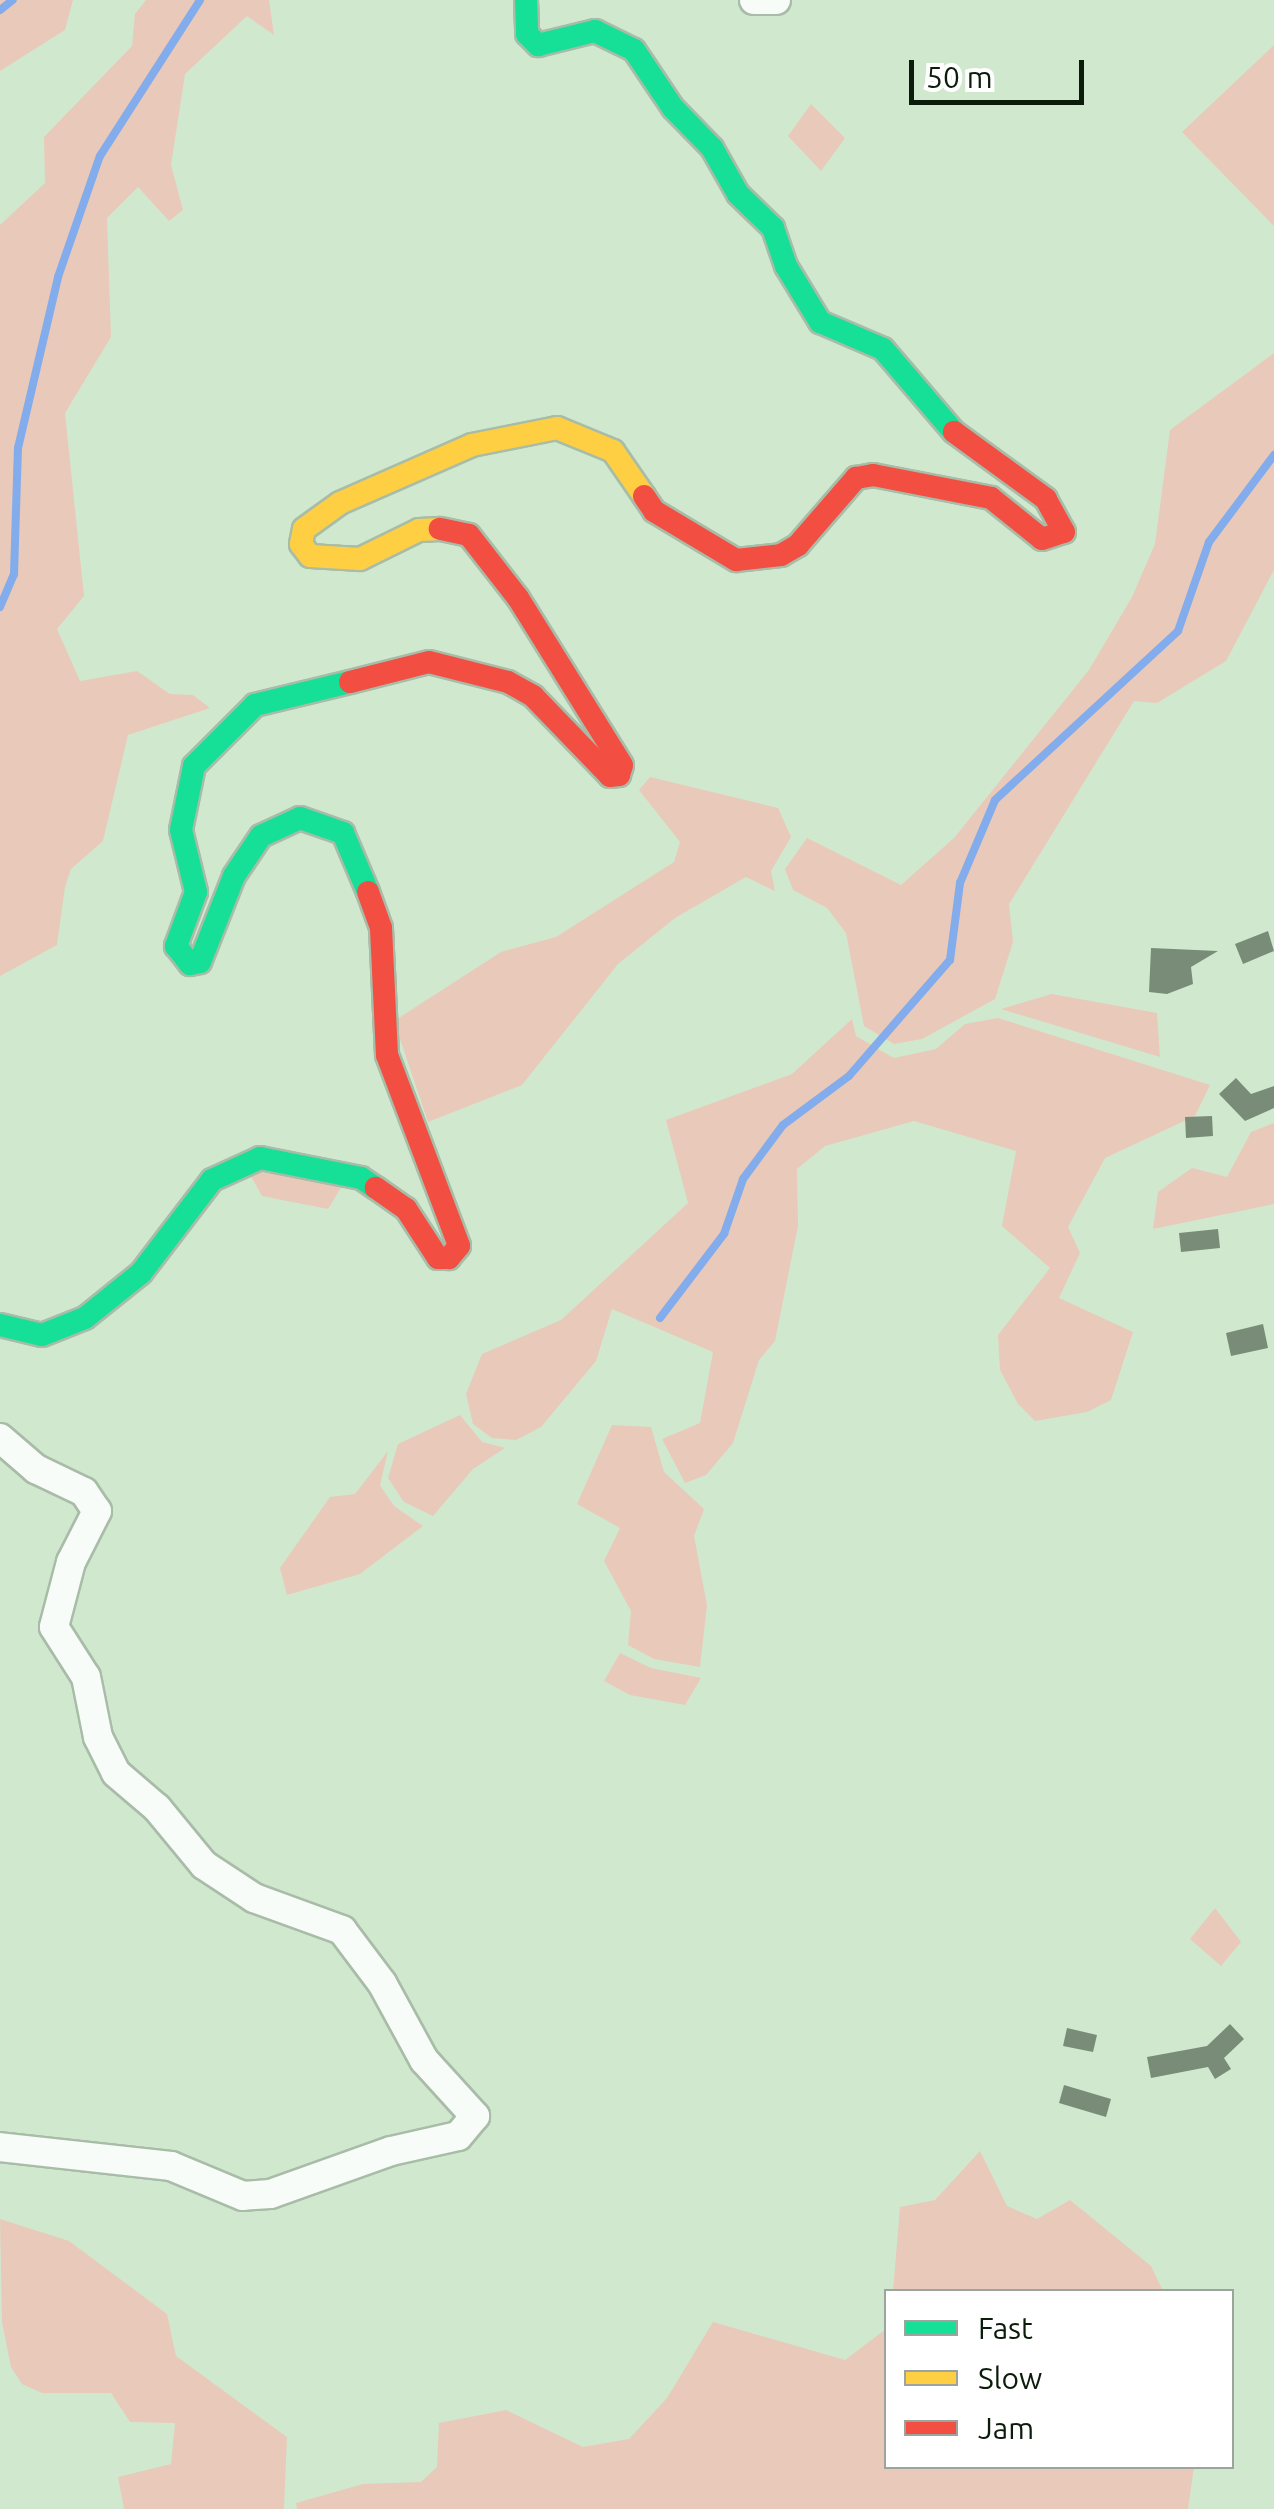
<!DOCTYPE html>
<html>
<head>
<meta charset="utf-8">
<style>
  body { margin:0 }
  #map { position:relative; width:1274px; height:2509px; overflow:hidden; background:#d0e9ce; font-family:Ubuntu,sans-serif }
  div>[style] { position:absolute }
  .green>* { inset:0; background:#e9c9ba }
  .stream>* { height:8px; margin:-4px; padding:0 4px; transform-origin:4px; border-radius:4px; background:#82aceb }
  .building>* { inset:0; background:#798c77 }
  .roads { filter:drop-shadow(2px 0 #a8bca8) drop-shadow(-2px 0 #a8bca8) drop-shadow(0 2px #a8bca8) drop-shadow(0 -2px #a8bca8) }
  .street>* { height:28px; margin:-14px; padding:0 14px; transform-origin:14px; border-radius:14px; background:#f8fcf8 }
  .fast>* { height:22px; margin:-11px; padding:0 11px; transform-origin:11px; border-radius:11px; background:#16e098 }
  .slow>* { height:22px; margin:-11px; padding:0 11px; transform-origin:11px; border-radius:11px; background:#ffcf43 }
  .jam>* { height:22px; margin:-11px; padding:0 11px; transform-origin:11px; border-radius:11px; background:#f24e42 }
  span { translate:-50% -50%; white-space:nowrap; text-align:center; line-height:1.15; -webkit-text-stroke:10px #fff; paint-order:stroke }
  .legend { position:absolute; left:884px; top:2289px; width:350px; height:180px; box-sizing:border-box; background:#fff; border:2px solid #9da49d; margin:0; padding:12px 18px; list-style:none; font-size:30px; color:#0b1c0b }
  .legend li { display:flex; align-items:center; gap:20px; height:50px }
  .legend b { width:50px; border:2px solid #9da49d }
  .scale { position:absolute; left:909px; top:60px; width:175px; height:45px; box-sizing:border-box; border:5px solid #0b1c0b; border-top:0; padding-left:12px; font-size:30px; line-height:35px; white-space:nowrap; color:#0b1c0b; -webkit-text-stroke:8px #fff; paint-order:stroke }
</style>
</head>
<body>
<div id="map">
  <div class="green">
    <i style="clip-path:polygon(0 0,73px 0,65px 30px,0 71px)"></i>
    <i style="clip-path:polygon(146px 0,269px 0,274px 35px,247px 16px,185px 74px,171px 165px,183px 210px,169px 221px,138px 187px,107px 218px,111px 337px,65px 413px,84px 596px,57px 629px,80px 681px,137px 671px,170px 694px,193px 695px,210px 708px,128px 735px,103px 841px,71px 869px,65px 887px,57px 945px,0 976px,0 225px,45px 183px,44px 137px,132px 46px,135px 14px)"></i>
    <i style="clip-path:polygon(1274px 45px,1274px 226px,1182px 132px)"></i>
    <i style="clip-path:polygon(811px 104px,845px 138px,821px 171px,788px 136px)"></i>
    <i style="clip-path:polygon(1274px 353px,1274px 570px,1226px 661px,1157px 703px,1134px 701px,1009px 904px,1013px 942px,995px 999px,922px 1039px,894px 1044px,864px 1026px,846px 933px,827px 908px,793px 890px,785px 869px,807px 838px,901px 885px,954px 838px,1089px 670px,1132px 597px,1155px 544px,1170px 430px)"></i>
    <i style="clip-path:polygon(650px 777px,778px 808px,791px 837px,771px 871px,775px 891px,746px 877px,675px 918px,618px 964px,522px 1085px,428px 1122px,394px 1021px,501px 952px,556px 937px,674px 862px,680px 842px,639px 790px)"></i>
    <i style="clip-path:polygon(1052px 994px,1157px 1013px,1160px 1057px,1001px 1009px)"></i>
    <i style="clip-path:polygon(998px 1018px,1210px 1085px,1195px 1116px,1105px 1158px,1068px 1227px,1080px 1253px,1059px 1298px,1133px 1332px,1111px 1400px,1087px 1412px,1035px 1421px,1018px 1404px,1000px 1370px,998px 1335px,1050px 1268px,1002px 1226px,1016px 1151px,914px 1121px,825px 1146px,797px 1169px,798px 1226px,775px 1341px,759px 1360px,733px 1443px,706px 1475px,685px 1483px,662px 1439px,700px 1423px,713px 1352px,612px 1309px,596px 1361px,541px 1427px,516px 1440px,492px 1438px,473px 1424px,466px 1394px,482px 1354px,561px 1320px,688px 1203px,666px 1120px,792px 1074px,852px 1019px,856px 1036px,894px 1058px,936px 1049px,965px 1024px)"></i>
    <i style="clip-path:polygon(1274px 1123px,1274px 1204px,1153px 1229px,1158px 1192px,1192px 1168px,1227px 1177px,1251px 1132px)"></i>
    <i style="clip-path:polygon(248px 1171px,345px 1181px,328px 1209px,262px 1196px)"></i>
    <i style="clip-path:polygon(460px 1415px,482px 1442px,505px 1448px,473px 1469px,433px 1516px,404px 1502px,388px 1478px,398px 1444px)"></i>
    <i style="clip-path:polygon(612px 1425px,651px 1427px,664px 1472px,704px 1509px,694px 1536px,707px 1605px,700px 1667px,654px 1659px,628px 1645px,631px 1611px,604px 1561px,620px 1528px,577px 1504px)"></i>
    <i style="clip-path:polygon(388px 1451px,380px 1485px,394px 1506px,423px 1526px,360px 1574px,287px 1595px,280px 1568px,330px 1497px,355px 1494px)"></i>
    <i style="clip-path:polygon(620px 1653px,651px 1668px,701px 1678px,685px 1705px,630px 1695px,604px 1681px)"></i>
    <i style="clip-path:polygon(1215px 1908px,1241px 1942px,1221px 1966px,1190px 1939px)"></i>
    <i style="clip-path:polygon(980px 2151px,1007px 2206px,1037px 2219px,1070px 2200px,1151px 2266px,1163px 2291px,893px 2291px,900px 2207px,935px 2200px)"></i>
    <i style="clip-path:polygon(0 2219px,69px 2241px,167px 2314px,176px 2356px,287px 2437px,284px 2509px,124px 2509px,118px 2477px,171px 2464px,175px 2423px,130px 2422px,111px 2393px,42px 2393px,22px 2384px,11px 2367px,2px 2322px)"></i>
    <i style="clip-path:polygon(713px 2322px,845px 2360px,886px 2329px,886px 2466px,1194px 2467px,1188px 2509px,297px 2509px,296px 2503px,363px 2484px,421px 2482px,437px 2467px,439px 2423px,506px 2410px,583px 2447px,629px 2439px,667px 2398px)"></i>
  </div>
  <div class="stream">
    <i style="left:0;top:10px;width:16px;rotate:-38deg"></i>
    <i style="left:0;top:607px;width:36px;rotate:-67deg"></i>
    <i style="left:14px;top:574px;width:126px;rotate:-88.2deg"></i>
    <i style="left:18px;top:448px;width:176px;rotate:-76.8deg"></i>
    <i style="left:58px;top:277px;width:128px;rotate:-70.9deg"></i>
    <i style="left:100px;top:156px;width:185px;rotate:-57.3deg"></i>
    <i style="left:660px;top:1318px;width:106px;rotate:-52.7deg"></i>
    <i style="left:724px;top:1234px;width:58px;rotate:-70.9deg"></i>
    <i style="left:743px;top:1179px;width:67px;rotate:-53.5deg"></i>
    <i style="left:783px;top:1125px;width:82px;rotate:-36.6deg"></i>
    <i style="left:849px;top:1076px;width:154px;rotate:-49deg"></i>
    <i style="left:950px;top:960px;width:78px;rotate:-82.6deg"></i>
    <i style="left:960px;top:883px;width:90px;rotate:-67.1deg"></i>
    <i style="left:995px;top:800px;width:249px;rotate:-42.7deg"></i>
    <i style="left:1178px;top:631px;width:94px;rotate:-70.8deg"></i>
    <i style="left:1209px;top:542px;width:109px;rotate:-53.2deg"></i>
  </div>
  <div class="building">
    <i style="clip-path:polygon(1268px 931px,1274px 951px,1243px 964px,1235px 944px)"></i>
    <i style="clip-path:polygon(1151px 948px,1218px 951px,1191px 967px,1193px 984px,1167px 994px,1149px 992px)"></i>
    <i style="clip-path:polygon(1236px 1078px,1251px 1094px,1274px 1086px,1274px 1108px,1245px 1121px,1219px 1094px)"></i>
    <i style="clip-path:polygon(1212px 1116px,1213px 1136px,1186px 1138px,1185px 1117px)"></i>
    <i style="clip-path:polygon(1218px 1229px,1220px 1248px,1181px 1252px,1179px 1233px)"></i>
    <i style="clip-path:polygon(1263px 1324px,1268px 1348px,1231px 1356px,1226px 1333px)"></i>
    <i style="clip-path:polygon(1230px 2024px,1244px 2039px,1224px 2058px,1231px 2069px,1215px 2079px,1208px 2067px,1151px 2078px,1147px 2057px,1207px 2046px)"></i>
    <i style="clip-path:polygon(1067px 2028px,1097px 2035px,1093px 2052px,1063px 2046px)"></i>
    <i style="clip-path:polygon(1064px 2085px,1111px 2099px,1106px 2117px,1059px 2103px)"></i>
  </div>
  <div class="roads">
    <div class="street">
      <i style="left:754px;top:0;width:22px"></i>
      <i style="left:0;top:1438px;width:48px;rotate:40.7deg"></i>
      <i style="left:36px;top:1469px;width:53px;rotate:25.6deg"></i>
      <i style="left:84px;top:1492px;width:23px;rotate:56deg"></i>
      <i style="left:97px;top:1511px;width:57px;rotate:117deg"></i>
      <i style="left:71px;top:1562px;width:67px;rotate:104.7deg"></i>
      <i style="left:54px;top:1627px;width:59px;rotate:57.4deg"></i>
      <i style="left:86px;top:1677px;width:61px;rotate:78.7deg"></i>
      <i style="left:98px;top:1737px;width:40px;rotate:63.4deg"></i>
      <i style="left:116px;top:1773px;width:54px;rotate:40.5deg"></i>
      <i style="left:157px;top:1808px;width:74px;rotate:50.5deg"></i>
      <i style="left:204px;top:1865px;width:60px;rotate:33.4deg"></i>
      <i style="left:254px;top:1898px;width:94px;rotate:20deg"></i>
      <i style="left:342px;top:1930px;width:66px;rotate:53deg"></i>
      <i style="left:382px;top:1983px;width:88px;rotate:61.4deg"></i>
      <i style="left:424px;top:2060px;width:76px;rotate:47.7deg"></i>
      <i style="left:475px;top:2116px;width:26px;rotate:130deg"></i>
      <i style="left:458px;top:2136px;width:69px;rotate:167.4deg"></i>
      <i style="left:391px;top:2151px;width:128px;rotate:160.4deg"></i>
      <i style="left:270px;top:2194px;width:27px;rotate:176deg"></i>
      <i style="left:243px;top:2196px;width:78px;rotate:-157.4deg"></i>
      <i style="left:171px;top:2166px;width:172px;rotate:-173.7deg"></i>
    </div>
    <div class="fast">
      <i style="left:526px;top:0;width:34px;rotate:88deg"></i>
      <i style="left:527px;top:34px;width:16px;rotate:45deg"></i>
      <i style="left:538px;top:45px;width:59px;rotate:-13.8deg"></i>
      <i style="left:595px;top:31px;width:43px;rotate:26deg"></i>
      <i style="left:634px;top:50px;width:70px;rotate:56.1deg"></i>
      <i style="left:673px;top:108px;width:56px;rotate:45.7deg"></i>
      <i style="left:712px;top:148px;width:53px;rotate:60.5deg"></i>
      <i style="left:738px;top:194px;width:49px;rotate:44.2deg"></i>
      <i style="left:773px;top:228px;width:40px;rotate:71.1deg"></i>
      <i style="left:786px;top:266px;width:66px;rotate:58.7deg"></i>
      <i style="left:820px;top:322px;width:69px;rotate:23.2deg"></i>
      <i style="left:883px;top:349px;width:109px;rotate:49.5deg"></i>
      <i style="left:350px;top:682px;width:98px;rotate:166.4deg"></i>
      <i style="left:255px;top:705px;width:86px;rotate:135deg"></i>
      <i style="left:194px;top:766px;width:65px;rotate:101.5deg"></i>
      <i style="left:181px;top:830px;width:64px;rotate:76.4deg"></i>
      <i style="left:196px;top:892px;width:58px;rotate:110.3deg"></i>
      <i style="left:176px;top:946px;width:23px;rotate:52deg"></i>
      <i style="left:190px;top:964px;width:10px;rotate:-11deg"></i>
      <i style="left:200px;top:962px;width:92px;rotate:-68.4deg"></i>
      <i style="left:234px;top:876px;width:48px;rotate:-56deg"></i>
      <i style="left:261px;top:836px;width:43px;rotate:-24.8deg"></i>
      <i style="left:300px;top:818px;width:46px;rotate:19.2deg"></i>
      <i style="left:343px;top:833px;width:64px;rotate:67deg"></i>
      <i style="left:0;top:1325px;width:43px;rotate:13.4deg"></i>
      <i style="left:42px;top:1335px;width:46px;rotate:-21.6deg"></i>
      <i style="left:85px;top:1318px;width:72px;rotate:-38.8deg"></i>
      <i style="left:141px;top:1273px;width:117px;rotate:-52.6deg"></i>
      <i style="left:212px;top:1180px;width:53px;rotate:-24.6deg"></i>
      <i style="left:260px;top:1158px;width:103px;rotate:11.2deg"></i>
      <i style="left:361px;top:1178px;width:18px;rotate:34deg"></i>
    </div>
    <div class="slow">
      <i style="left:440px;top:529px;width:21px;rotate:177deg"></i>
      <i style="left:419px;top:530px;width:66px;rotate:153.8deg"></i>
      <i style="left:360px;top:559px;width:50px;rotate:-176.6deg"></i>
      <i style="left:310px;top:556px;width:15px;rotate:-127deg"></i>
      <i style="left:301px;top:544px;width:15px;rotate:-79deg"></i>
      <i style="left:304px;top:529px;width:44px;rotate:-35.8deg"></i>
      <i style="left:340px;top:503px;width:144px;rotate:-23.7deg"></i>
      <i style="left:472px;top:445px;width:87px;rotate:-11.3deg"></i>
      <i style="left:557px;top:428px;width:61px;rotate:22.3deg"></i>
      <i style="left:613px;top:451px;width:55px;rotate:55.4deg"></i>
    </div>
    <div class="jam">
      <i style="left:644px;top:496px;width:18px;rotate:56deg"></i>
      <i style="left:654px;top:511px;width:96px;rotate:30.9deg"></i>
      <i style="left:736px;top:560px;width:45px;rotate:-6.3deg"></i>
      <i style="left:781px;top:555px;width:20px;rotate:-30deg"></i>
      <i style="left:798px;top:545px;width:89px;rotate:-49.1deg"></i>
      <i style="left:856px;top:478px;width:17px;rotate:-10deg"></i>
      <i style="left:873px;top:475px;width:120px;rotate:11deg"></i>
      <i style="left:991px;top:498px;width:65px;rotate:38.8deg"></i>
      <i style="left:1042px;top:539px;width:23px;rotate:-18deg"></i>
      <i style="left:1064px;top:532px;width:38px;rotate:-119deg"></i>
      <i style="left:1046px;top:499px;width:114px;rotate:-143.9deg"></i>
      <i style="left:350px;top:682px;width:81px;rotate:-14.2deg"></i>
      <i style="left:429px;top:662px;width:81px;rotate:14.2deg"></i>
      <i style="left:508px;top:682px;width:29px;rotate:29deg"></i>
      <i style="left:533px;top:696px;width:111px;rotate:46.1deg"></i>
      <i style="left:610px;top:776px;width:9px;rotate:-6deg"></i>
      <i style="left:619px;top:775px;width:10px;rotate:-73deg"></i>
      <i style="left:622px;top:765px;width:197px;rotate:-121.9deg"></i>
      <i style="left:518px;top:598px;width:80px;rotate:-127.9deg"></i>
      <i style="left:469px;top:535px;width:30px;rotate:-168deg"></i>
      <i style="left:368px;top:892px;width:38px;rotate:70deg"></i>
      <i style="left:381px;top:928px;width:127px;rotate:87.3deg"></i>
      <i style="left:387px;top:1055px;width:204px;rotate:69.3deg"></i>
      <i style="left:459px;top:1246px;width:16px;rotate:130deg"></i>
      <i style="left:449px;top:1258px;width:11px;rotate:180deg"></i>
      <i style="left:438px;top:1258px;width:59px;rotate:-123.1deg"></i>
      <i style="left:406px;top:1209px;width:37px;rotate:-145deg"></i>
    </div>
  </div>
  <ul class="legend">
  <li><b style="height:12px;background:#16e098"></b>Fast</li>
  <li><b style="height:12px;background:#ffcf43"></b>Slow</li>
  <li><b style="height:12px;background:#f24e42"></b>Jam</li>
  </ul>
  <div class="scale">50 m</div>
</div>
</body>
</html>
